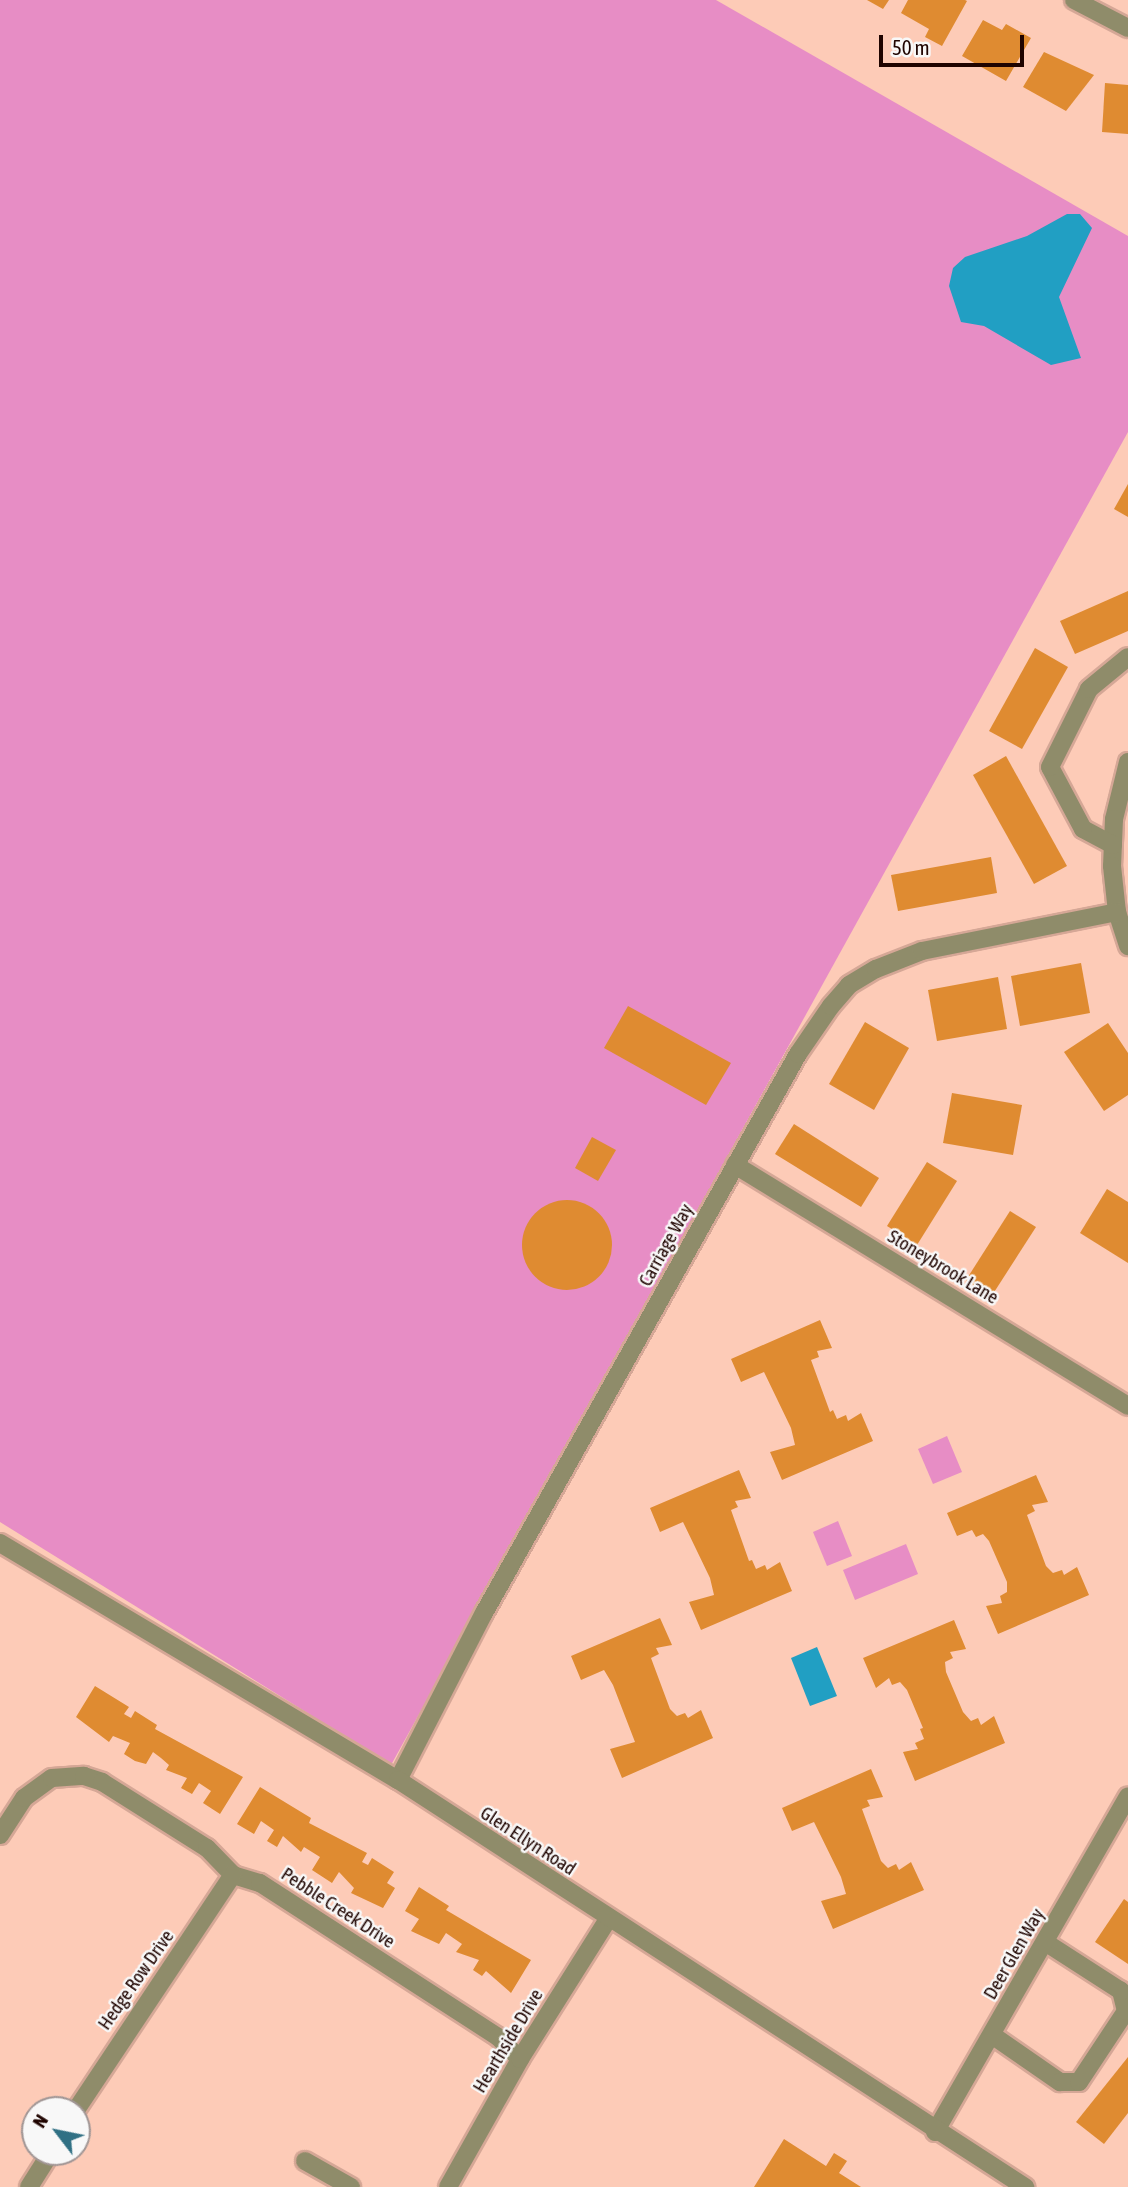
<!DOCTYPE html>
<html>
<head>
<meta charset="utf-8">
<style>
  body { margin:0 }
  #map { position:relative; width:1128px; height:2187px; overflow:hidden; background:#fdcbb7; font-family:"Asap Condensed",sans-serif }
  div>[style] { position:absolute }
  .green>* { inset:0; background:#e78dc5 }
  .water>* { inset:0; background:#219fc3 }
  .building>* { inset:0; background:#df8b31 }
  .round { border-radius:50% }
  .roads { filter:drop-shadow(2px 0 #d5a796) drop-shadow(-2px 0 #d5a796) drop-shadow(0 2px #d5a796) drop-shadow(0 -2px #d5a796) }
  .minor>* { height:18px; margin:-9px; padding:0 9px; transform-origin:9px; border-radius:9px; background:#8f8c6a }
  .tertiary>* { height:18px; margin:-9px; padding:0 9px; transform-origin:9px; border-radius:9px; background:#8f8c6a }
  span { translate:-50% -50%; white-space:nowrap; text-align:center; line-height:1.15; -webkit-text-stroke:5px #f8f8f8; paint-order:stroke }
  .street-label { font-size:19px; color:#1f0400 }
  .north { position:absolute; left:21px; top:2096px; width:70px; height:70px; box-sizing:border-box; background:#f8f8f8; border:2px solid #a19695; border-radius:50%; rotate:302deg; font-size:19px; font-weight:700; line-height:28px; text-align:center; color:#1f0400 }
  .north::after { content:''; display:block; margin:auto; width:24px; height:32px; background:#307084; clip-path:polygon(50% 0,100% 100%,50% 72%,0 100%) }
  .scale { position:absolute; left:879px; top:35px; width:145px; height:32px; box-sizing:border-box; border:4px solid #1f0400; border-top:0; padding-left:9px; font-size:21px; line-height:24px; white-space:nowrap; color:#1f0400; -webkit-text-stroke:5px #f8f8f8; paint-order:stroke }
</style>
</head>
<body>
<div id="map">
  <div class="green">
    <i style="clip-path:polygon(0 0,716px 0,1128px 236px,1128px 432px,391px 1765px,0 1522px)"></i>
    <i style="clip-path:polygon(947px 1436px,962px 1472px,933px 1484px,918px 1449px)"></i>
    <i style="clip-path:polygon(838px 1521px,852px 1556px,827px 1566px,813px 1532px)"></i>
    <i style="clip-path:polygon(906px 1544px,918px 1574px,855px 1600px,843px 1570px)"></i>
  </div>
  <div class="water">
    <i style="clip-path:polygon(1067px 214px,1080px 214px,1092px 228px,1059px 297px,1081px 358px,1051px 365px,984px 326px,961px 322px,949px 286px,953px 268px,965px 257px,1027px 236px)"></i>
    <i style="clip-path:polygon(817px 1647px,837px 1696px,810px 1706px,791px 1658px)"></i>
  </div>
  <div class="building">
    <i style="clip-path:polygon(867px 0,889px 0,883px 9px)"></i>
    <i style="clip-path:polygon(908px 0,965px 0,967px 1px,942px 46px,925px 37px,929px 29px,901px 13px)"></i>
    <i style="clip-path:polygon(983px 20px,1002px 30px,1006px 24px,1031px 38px,1006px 81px,962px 56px)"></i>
    <i style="clip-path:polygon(1044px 52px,1094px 75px,1066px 111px,1023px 87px)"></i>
    <i style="clip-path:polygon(1105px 83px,1128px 85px,1128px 134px,1102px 132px)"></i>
    <i style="clip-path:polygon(1128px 484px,1128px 517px,1114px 509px)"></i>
    <i style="clip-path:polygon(1128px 591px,1128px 631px,1075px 654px,1060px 621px)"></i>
    <i style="clip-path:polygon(1035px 648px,1068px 667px,1022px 749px,989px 731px)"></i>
    <i style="clip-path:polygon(1006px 756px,1067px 866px,1034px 884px,973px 775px)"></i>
    <i style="clip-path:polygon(991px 857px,997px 893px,898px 911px,891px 875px)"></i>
    <i style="clip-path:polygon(1081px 963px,1090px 1013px,1020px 1026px,1011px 976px)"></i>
    <i style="clip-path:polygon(998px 977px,1007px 1029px,937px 1041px,928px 990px)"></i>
    <i style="clip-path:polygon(628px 1006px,731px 1063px,706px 1105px,604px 1048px)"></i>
    <i style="clip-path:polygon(865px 1022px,909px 1048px,874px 1110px,829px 1084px)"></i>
    <i style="clip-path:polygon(1108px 1023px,1128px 1053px,1128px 1095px,1104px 1111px,1064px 1052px)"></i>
    <i style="clip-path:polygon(952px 1093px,1022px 1105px,1013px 1155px,943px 1143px)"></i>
    <i style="clip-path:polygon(794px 1124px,879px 1178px,861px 1207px,775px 1154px)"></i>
    <i style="clip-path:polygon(592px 1137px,616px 1150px,598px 1181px,575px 1168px)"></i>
    <i style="clip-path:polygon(927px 1162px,957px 1181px,917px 1245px,887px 1226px)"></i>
    <i style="clip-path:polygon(1107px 1189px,1128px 1202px,1128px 1263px,1080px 1233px)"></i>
    <i class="round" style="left:522px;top:1200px;width:90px;height:90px"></i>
    <i style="clip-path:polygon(1010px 1211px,1036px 1227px,991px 1297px,966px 1280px)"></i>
    <i style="clip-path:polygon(820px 1320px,832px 1348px,817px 1351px,819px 1357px,811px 1360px,830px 1412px,833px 1410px,837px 1419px,846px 1415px,848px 1421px,861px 1413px,873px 1441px,782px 1480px,770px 1452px,795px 1445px,791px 1428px,764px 1372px,741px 1382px,731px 1359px)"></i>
    <i style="clip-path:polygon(739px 1470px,751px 1498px,735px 1501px,738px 1507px,731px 1510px,749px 1561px,752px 1560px,756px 1569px,765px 1565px,767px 1570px,780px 1562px,792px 1591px,701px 1630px,689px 1602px,714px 1595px,710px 1578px,683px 1522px,660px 1532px,650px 1508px)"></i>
    <i style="clip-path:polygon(1036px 1475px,1048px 1502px,1032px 1505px,1035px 1511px,1027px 1515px,1046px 1566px,1053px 1573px,1062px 1570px,1064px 1575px,1077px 1567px,1089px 1595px,998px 1634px,986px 1606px,1002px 1603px,1000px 1596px,1007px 1592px,1007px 1582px,989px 1541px,983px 1534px,976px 1537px,972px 1530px,957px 1536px,947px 1513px)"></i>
    <i style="clip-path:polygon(660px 1618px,672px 1645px,656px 1648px,659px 1654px,651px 1658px,670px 1709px,677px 1716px,685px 1713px,688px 1718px,701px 1710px,713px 1738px,622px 1778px,610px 1749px,635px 1742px,613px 1685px,604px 1670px,581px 1680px,571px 1656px)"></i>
    <i style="clip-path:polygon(954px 1620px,966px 1649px,950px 1652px,953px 1658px,945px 1662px,946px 1672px,963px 1712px,971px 1721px,978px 1718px,981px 1725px,994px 1716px,1005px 1743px,915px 1781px,903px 1752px,918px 1749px,915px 1743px,924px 1739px,920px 1729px,923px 1728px,907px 1690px,900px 1682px,892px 1685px,889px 1678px,876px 1688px,863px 1658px)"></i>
    <i style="clip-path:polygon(95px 1686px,129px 1707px,124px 1714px,131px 1718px,135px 1711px,157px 1725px,155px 1729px,243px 1777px,220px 1814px,203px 1803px,211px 1791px,199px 1783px,192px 1794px,181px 1788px,187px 1778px,166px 1770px,169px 1765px,161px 1758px,153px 1752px,146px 1764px,135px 1761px,124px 1754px,130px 1743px,113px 1736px,109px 1742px,76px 1717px)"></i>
    <i style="clip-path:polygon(871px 1769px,883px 1797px,867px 1800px,870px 1806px,862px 1809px,881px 1861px,888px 1868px,896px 1864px,899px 1870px,911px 1862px,924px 1890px,833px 1929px,821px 1901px,846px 1894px,841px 1877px,814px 1822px,792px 1831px,782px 1808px)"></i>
    <i style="clip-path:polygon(260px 1787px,311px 1818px,309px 1823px,367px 1853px,362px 1862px,368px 1865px,372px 1858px,394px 1872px,387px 1883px,395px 1888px,383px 1908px,351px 1893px,354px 1888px,339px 1872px,332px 1883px,312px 1870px,320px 1857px,304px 1847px,301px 1852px,283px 1836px,277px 1847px,267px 1841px,274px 1830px,261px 1821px,254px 1834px,237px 1824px)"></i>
    <i style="clip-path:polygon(419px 1887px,449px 1906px,446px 1910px,531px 1960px,511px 1993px,486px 1971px,482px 1976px,473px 1970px,479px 1960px,456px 1952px,462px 1944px,446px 1933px,439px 1944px,411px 1931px,419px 1919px,405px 1911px)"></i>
    <i style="clip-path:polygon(1124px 1899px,1128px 1902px,1128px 1964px,1095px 1942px)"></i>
    <i style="clip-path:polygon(1128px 2057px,1128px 2113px,1104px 2144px,1076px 2122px)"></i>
    <i style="clip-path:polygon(784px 2139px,826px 2166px,834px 2153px,847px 2161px,839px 2173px,861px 2187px,754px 2187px)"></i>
  </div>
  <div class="roads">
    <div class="minor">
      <i style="left:1074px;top:0;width:61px;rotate:27.4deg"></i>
      <i style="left:1128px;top:762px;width:59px;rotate:103.8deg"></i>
      <i style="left:1114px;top:819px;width:47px;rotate:92.4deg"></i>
      <i style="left:1112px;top:866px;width:46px;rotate:83.8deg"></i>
      <i style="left:1117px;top:912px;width:36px;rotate:72deg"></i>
      <i style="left:1113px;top:845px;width:34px;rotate:-152deg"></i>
      <i style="left:1083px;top:829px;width:70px;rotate:-118deg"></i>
      <i style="left:1050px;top:767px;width:87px;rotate:-63.4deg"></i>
      <i style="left:1089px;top:689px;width:50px;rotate:-39.4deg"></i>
      <i style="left:735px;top:1165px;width:461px;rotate:31.5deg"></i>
      <i style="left:398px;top:1780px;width:188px;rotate:-62.8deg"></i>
      <i style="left:484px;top:1613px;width:641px;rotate:-60.68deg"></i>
      <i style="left:798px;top:1054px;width:58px;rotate:-55.5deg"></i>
      <i style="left:831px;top:1006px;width:28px;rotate:-49deg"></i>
      <i style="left:849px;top:985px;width:31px;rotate:-31deg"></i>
      <i style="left:876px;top:969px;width:49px;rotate:-21.4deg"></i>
      <i style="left:922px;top:951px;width:199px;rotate:-11.3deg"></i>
      <i style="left:0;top:1835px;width:44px;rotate:-57deg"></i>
      <i style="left:24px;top:1798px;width:34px;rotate:-36deg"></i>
      <i style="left:52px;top:1778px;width:32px;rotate:-4deg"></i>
      <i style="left:84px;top:1776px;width:19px;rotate:18deg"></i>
      <i style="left:102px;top:1782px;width:124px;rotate:32.2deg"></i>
      <i style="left:207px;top:1848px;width:37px;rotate:46deg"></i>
      <i style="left:233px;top:1875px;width:28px;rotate:17deg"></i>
      <i style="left:260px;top:1883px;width:283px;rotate:32.9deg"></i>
      <i style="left:498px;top:2037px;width:31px;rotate:45deg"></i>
      <i style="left:992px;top:2035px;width:83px;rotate:34.7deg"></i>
      <i style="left:1060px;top:2082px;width:19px"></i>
      <i style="left:1079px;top:2082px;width:85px;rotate:-56.5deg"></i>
      <i style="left:1126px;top:2011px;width:21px;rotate:-104deg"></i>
      <i style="left:1121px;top:1991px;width:90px;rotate:-147.2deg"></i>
      <i style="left:76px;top:2110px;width:283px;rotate:-56.3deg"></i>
      <i style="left:935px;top:2132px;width:387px;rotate:-60.1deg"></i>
      <i style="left:305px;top:2161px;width:53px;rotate:29.5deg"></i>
      <i style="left:29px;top:2187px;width:41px;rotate:-57.8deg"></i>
      <i style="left:448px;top:2187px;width:147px;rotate:-60.6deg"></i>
      <i style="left:520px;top:2059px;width:165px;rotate:-57.8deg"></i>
    </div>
    <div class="tertiary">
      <i style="left:0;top:1543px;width:463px;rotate:30.8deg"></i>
      <i style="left:398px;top:1780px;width:748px;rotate:32.99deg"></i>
    </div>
  </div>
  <div class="street-label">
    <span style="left:666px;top:1245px;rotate:-61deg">Carriage Way</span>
    <span style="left:943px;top:1267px;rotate:31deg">Stoneybrook Lane</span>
    <span style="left:528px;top:1841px;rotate:33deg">Glen Ellyn Road</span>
    <span style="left:338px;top:1908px;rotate:33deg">Pebble Creek Drive</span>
    <span style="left:1014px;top:1954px;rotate:-60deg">Deer Glen Way</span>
    <span style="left:136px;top:1980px;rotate:-55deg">Hedge Row Drive</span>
    <span style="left:508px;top:2041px;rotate:-59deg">Hearthside Drive</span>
  </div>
  <div class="north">N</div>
  <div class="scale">50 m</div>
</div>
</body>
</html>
